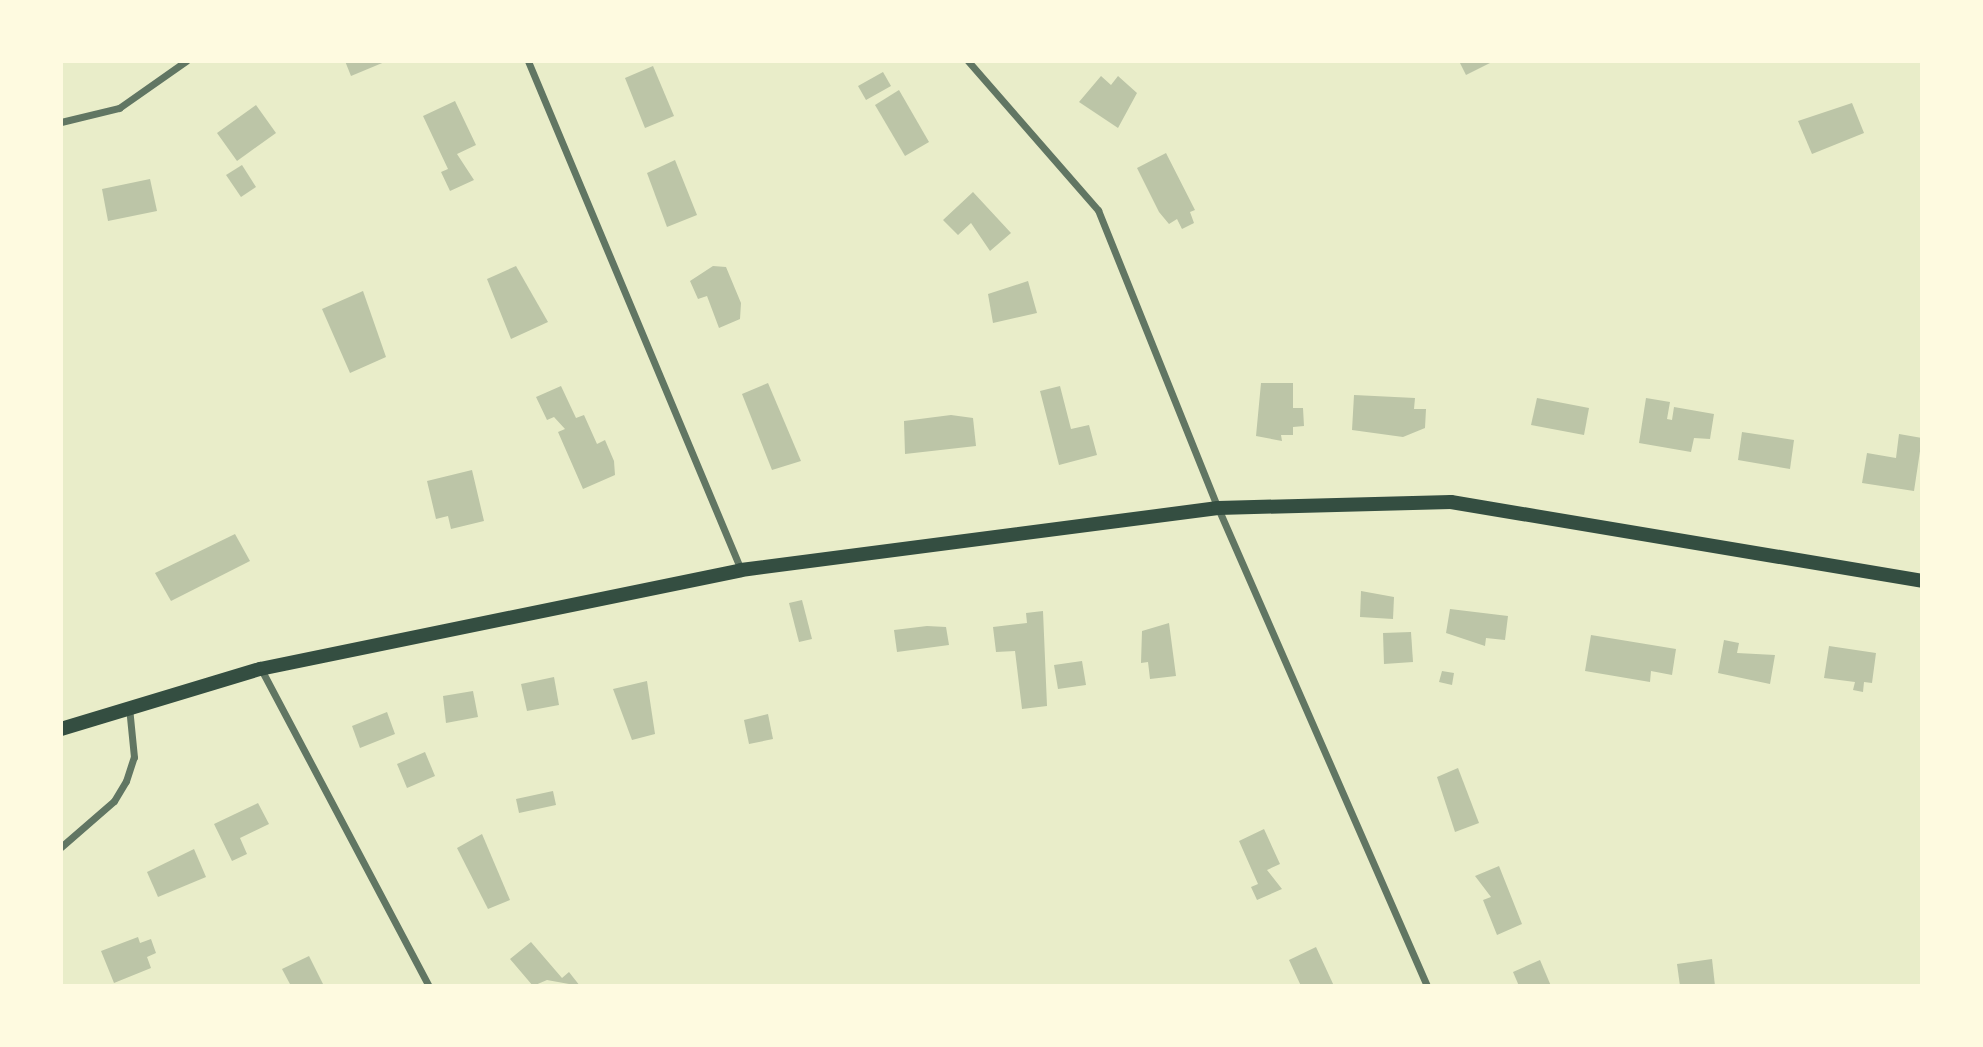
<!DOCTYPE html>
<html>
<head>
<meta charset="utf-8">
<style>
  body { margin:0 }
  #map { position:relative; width:1983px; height:1047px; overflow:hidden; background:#e9edc9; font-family:"PT Serif",serif }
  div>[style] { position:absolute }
  .building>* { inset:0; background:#bcc5a7 }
  .minor>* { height:7px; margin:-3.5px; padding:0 3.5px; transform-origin:3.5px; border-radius:3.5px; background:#617663 }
  .secondary>* { height:14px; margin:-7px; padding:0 7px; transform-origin:7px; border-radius:7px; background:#344e41 }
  span { translate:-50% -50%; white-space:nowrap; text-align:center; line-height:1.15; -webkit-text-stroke:6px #fefae0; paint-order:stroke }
  .frame { position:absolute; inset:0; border:63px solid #fefae0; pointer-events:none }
</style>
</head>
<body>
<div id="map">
  <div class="building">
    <i style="clip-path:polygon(345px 61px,387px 61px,351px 76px)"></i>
    <i style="clip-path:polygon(1459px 61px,1494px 61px,1466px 75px)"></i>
    <i style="clip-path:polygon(653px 66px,674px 116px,645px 128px,625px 78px)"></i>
    <i style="clip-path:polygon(883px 72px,891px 86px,866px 100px,858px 86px)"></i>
    <i style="clip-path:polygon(1101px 76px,1111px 85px,1118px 76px,1137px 93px,1118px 128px,1079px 102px)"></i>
    <i style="clip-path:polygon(899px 90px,929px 142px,905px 156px,875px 105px)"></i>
    <i style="clip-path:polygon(455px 101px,476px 145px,457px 154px,474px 180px,450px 191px,441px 172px,448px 169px,423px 116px)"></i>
    <i style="clip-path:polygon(1852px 103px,1864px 133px,1812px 154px,1798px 121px)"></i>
    <i style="clip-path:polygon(256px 105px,276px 133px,237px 161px,217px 133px)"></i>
    <i style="clip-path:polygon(1166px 153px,1195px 210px,1190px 212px,1194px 223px,1182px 229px,1177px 219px,1169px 224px,1159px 212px,1137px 168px)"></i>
    <i style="clip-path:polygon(675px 160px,697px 215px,667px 227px,647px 173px)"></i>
    <i style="clip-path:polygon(242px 165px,256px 187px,241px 197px,226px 175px)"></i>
    <i style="clip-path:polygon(150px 179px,157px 211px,108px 221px,102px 189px)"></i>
    <i style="clip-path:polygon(973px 192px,1011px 233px,990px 251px,971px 223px,958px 235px,943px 220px)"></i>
    <i style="clip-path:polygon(516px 266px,548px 322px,511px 339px,487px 279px)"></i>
    <i style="clip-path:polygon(713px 266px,726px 267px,741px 303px,740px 319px,719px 328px,707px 296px,698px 299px,690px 281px)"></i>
    <i style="clip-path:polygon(1028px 281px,1037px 313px,993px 323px,988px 294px)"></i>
    <i style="clip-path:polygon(363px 291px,386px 357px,350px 373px,322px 309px)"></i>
    <i style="clip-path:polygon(768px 383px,801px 461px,772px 470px,742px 394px)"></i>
    <i style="clip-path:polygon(1261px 383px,1293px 383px,1293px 408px,1303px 408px,1304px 426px,1293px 427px,1293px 435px,1281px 435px,1282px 441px,1256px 436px)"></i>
    <i style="clip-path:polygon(561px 386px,576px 418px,584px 415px,597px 444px,605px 440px,614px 461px,615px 475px,583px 489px,558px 432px,565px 429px,554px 417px,547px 420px,536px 397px)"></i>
    <i style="clip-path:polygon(1060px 386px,1071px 429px,1089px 425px,1097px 455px,1059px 465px,1040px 391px)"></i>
    <i style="clip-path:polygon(1354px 395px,1415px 398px,1414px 409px,1426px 409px,1425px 428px,1403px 437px,1352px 430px)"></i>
    <i style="clip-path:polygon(1537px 398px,1589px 408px,1584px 435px,1531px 425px)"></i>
    <i style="clip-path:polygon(1646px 398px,1670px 402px,1667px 419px,1672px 420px,1674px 407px,1714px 414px,1710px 439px,1694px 438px,1691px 452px,1639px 443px)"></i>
    <i style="clip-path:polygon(951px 415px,973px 418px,976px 446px,905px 454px,904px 421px)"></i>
    <i style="clip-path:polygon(1742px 432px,1794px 440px,1790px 469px,1738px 460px)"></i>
    <i style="clip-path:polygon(1899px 434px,1922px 438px,1914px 491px,1862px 483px,1867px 453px,1896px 458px)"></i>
    <i style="clip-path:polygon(472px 470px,484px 521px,451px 529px,448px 516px,436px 519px,427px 481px)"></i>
    <i style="clip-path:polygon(235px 534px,250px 561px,171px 601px,155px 573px)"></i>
    <i style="clip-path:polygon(1361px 591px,1394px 597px,1393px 619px,1360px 617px)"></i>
    <i style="clip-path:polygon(802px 600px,812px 639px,799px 642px,789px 603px)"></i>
    <i style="clip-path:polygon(1450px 609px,1508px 616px,1505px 640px,1486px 638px,1485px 646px,1446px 633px)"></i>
    <i style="clip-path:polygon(1043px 611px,1047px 706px,1022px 709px,1015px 651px,996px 652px,993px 627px,1027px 623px,1026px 613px)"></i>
    <i style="clip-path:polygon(1169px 623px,1176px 676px,1150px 679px,1148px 662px,1141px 663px,1142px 631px)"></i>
    <i style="clip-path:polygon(927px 626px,946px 627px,949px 645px,897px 652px,894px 630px)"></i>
    <i style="clip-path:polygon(1411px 632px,1413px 662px,1384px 664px,1383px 633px)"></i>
    <i style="clip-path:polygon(1591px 635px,1676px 649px,1672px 675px,1651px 671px,1650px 682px,1585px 671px)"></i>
    <i style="clip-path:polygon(1724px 640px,1739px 643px,1737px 653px,1775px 655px,1770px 684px,1718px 673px)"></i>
    <i style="clip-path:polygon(1829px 646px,1876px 653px,1872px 683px,1864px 682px,1863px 692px,1853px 690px,1855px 682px,1824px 678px)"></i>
    <i style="clip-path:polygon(1082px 661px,1086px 685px,1058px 689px,1054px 665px)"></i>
    <i style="clip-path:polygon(1442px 671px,1454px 673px,1452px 685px,1439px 682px)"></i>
    <i style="clip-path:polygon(554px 677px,559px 705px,527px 711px,521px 684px)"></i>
    <i style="clip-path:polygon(647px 681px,655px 734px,632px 740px,613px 689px)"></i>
    <i style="clip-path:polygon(473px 691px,478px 717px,446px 723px,443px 696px)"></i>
    <i style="clip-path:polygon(387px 712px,395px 734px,360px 748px,352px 726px)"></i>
    <i style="clip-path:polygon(768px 714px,773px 739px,749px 744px,744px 720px)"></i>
    <i style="clip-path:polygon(425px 752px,435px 776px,407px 788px,397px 764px)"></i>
    <i style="clip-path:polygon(1458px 768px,1479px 823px,1455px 832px,1437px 777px)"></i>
    <i style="clip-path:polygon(553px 791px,556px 805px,519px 813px,516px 799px)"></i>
    <i style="clip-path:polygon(258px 803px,269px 824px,240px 838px,247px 854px,232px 861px,214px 824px)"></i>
    <i style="clip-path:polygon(1264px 829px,1280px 864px,1267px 870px,1282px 889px,1257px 900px,1251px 887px,1258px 884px,1239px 841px)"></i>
    <i style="clip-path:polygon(482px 834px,510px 900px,488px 909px,457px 848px)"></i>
    <i style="clip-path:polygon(194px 849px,206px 877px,158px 897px,147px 872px)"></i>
    <i style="clip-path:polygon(1499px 866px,1522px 924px,1497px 935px,1483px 900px,1491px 897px,1475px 876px)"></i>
    <i style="clip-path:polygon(138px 937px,140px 943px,151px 939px,156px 953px,147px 957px,151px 968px,114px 983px,101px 951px)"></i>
    <i style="clip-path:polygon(531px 942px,562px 978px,569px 972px,580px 986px,547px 980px,533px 986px,510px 959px)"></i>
    <i style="clip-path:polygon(1316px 947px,1334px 986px,1301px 986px,1289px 960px)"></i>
    <i style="clip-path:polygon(309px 956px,324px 986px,291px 986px,282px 969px)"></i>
    <i style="clip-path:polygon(1712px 959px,1715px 986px,1680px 986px,1677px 964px)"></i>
    <i style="clip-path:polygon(1540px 960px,1551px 986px,1519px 986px,1513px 972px)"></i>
  </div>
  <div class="minor">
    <i style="left:528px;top:61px;width:552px;rotate:67.29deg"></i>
    <i style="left:968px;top:61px;width:198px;rotate:48.9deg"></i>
    <i style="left:1098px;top:210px;width:321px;rotate:68.1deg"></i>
    <i style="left:1218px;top:508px;width:522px;rotate:66.38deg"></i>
    <i style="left:61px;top:122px;width:60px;rotate:-13.6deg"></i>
    <i style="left:119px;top:108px;width:82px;rotate:-35deg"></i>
    <i style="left:261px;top:669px;width:359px;rotate:62.1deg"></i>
    <i style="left:61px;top:847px;width:70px;rotate:-41deg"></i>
    <i style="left:114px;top:801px;width:23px;rotate:-59deg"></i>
    <i style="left:126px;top:781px;width:25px;rotate:-72deg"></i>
    <i style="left:134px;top:757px;width:50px;rotate:-95.7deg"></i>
  </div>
  <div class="secondary">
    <i style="left:61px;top:729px;width:208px;rotate:-16.8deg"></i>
    <i style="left:260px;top:669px;width:491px;rotate:-11.6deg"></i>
    <i style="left:741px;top:570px;width:481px;rotate:-7.4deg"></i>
    <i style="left:1218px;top:508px;width:233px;rotate:-1.5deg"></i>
    <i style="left:1451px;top:502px;width:478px;rotate:9.5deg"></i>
  </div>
  <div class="frame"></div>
</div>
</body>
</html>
